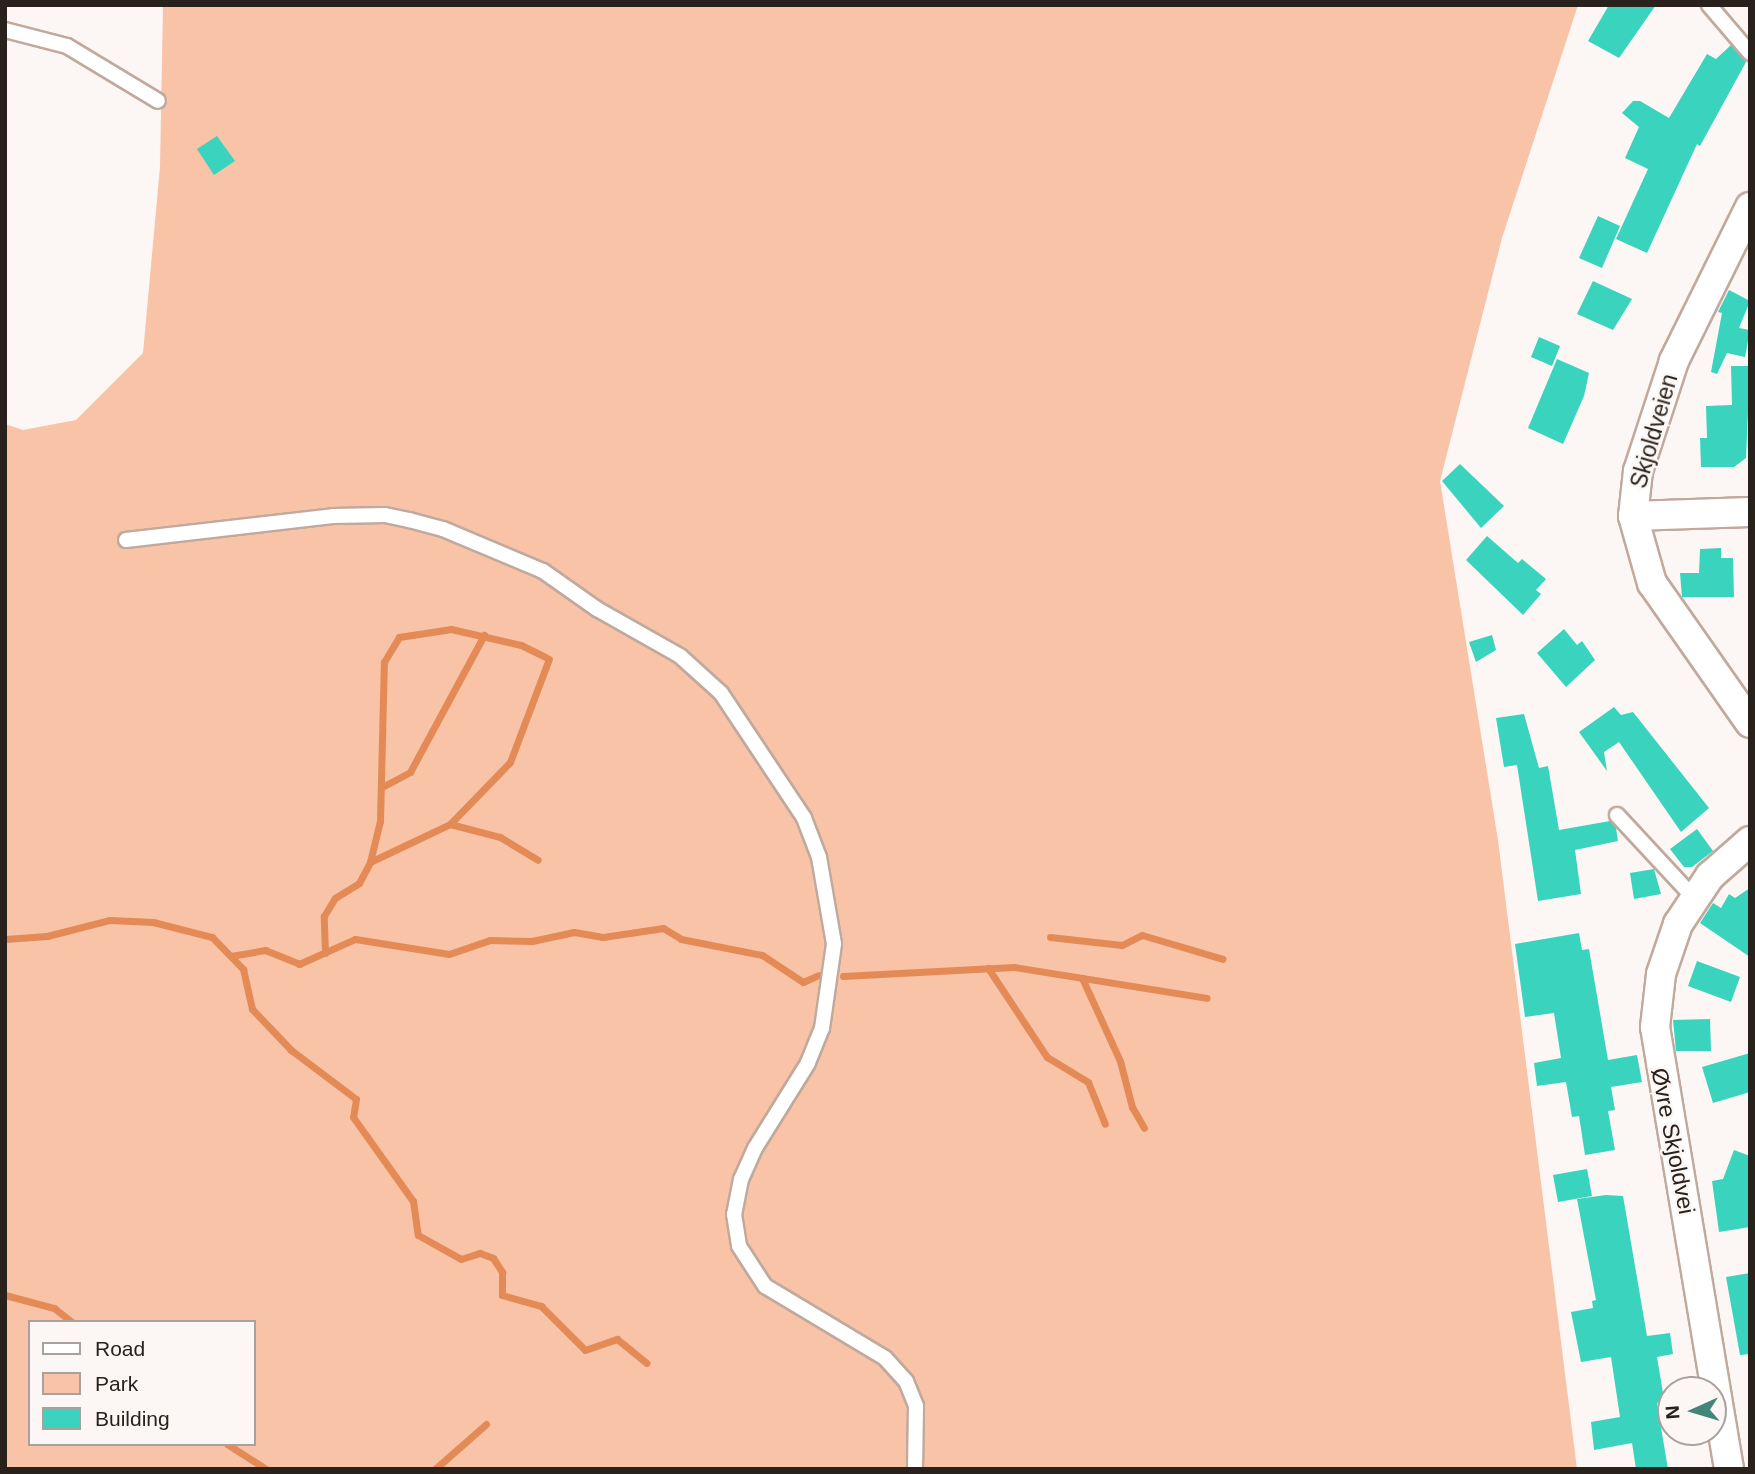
<!DOCTYPE html>
<html>
<head>
<meta charset="utf-8">
<style>
  body { margin:0 }
  #map { position:relative; width:1755px; height:1474px; overflow:hidden; background:#fcf7f4; font-family:Arial,sans-serif }
  div>[style] { position:absolute }
  .green>* { inset:0; background:#f8c3a7 }
  .stream>* { height:7px; margin:-3.5px; padding:0 3.5px; transform-origin:3.5px; border-radius:3.5px; background:#e48a57 }
  .building>* { inset:0; background:#3ad3bd }
  .roads { filter:drop-shadow(2px 0 #c0a99d) drop-shadow(-2px 0 #c0a99d) drop-shadow(0 2px #c0a99d) drop-shadow(0 -2px #c0a99d) }
  .service>* { height:14px; margin:-7px; padding:0 7px; transform-origin:7px; border-radius:7px; background:#fff }
  .minor>* { height:28px; margin:-14px; padding:0 14px; transform-origin:14px; border-radius:14px; background:#fff }
  span { translate:-50% -50%; white-space:nowrap; text-align:center; line-height:1.15; -webkit-text-stroke:5px #fcf7f4; paint-order:stroke }
  .street-label { font-size:23px; color:#29211c }
  .frame { position:absolute; inset:0; border:7px solid #29211c; pointer-events:none }
  .legend { position:absolute; left:28px; top:1320px; width:228px; height:126px; box-sizing:border-box; background:#fcf7f4; border:2px solid #a8a19e; margin:0; padding:9px 12px; list-style:none; font-size:21px; color:#29211c }
  .legend li { display:flex; align-items:center; gap:14px; height:35px }
  .legend b { width:35px; border:2px solid #a8a19e }
  .north { position:absolute; left:1657px; top:1376px; width:70px; height:70px; box-sizing:border-box; background:#fcf7f4; border:2px solid #a8a19e; border-radius:50%; rotate:266deg; font-size:19px; font-weight:700; line-height:28px; text-align:center; color:#29211c }
  .north::after { content:''; display:block; margin:auto; width:24px; height:32px; background:#42867a; clip-path:polygon(50% 0,100% 100%,50% 72%,0 100%) }
</style>
</head>
<body>
<div id="map">
  <div class="green">
    <i style="clip-path:polygon(evenodd,163px 5px,1578px 5px,1502px 238px,1440px 481px,1498px 840px,1577px 1469px,5px 1469px,5px 424px,23px 430px,76px 420px,143px 353px,160px 167px,163px 5px,30px 1322px,254px 1322px,254px 1444px,30px 1444px,30px 1322px)"></i>
  </div>
  <div class="stream">
    <i style="left:382px;top:787px;width:32px;rotate:-28deg"></i>
    <i style="left:410px;top:772px;width:156px;rotate:-61.6deg"></i>
    <i style="left:450px;top:824px;width:52px;rotate:14.6deg"></i>
    <i style="left:500px;top:837px;width:44px;rotate:31.2deg"></i>
    <i style="left:370px;top:862px;width:89px;rotate:-25.4deg"></i>
    <i style="left:450px;top:824px;width:86px;rotate:-45.9deg"></i>
    <i style="left:510px;top:762px;width:110px;rotate:-69.3deg"></i>
    <i style="left:1050px;top:937px;width:72px;rotate:6.3deg"></i>
    <i style="left:1122px;top:945px;width:22px;rotate:-27deg"></i>
    <i style="left:1142px;top:935px;width:84px;rotate:16.5deg"></i>
    <i style="left:5px;top:939px;width:42px;rotate:-4.1deg"></i>
    <i style="left:47px;top:936px;width:65px;rotate:-14.3deg"></i>
    <i style="left:110px;top:920px;width:43px;rotate:2.7deg"></i>
    <i style="left:153px;top:922px;width:61px;rotate:14.3deg"></i>
    <i style="left:212px;top:937px;width:45px;rotate:45.9deg"></i>
    <i style="left:243px;top:969px;width:41px;rotate:77.3deg"></i>
    <i style="left:252px;top:1009px;width:57px;rotate:46.4deg"></i>
    <i style="left:291px;top:1050px;width:81px;rotate:37deg"></i>
    <i style="left:356px;top:1099px;width:18px;rotate:99deg"></i>
    <i style="left:353px;top:1117px;width:103px;rotate:54.5deg"></i>
    <i style="left:413px;top:1201px;width:34px;rotate:82deg"></i>
    <i style="left:418px;top:1235px;width:49px;rotate:29.2deg"></i>
    <i style="left:461px;top:1259px;width:20px;rotate:-18deg"></i>
    <i style="left:480px;top:1253px;width:14px;rotate:21deg"></i>
    <i style="left:493px;top:1258px;width:17px;rotate:57deg"></i>
    <i style="left:502px;top:1272px;width:23px;rotate:90deg"></i>
    <i style="left:502px;top:1295px;width:41px;rotate:15.8deg"></i>
    <i style="left:541px;top:1306px;width:62px;rotate:45deg"></i>
    <i style="left:585px;top:1350px;width:34px;rotate:-19deg"></i>
    <i style="left:617px;top:1339px;width:38px;rotate:39deg"></i>
    <i style="left:325px;top:953px;width:37px;rotate:-92deg"></i>
    <i style="left:324px;top:916px;width:21px;rotate:-59deg"></i>
    <i style="left:335px;top:898px;width:28px;rotate:-32deg"></i>
    <i style="left:359px;top:883px;width:24px;rotate:-62deg"></i>
    <i style="left:370px;top:862px;width:42px;rotate:-76.3deg"></i>
    <i style="left:380px;top:821px;width:159px;rotate:-88.6deg"></i>
    <i style="left:384px;top:662px;width:29px;rotate:-59deg"></i>
    <i style="left:399px;top:637px;width:53px;rotate:-8.7deg"></i>
    <i style="left:451px;top:629px;width:72px;rotate:12.9deg"></i>
    <i style="left:521px;top:645px;width:28px;rotate:26deg"></i>
    <i style="left:231px;top:956px;width:35px;rotate:-10deg"></i>
    <i style="left:265px;top:950px;width:37px;rotate:22deg"></i>
    <i style="left:299px;top:964px;width:61px;rotate:-24.1deg"></i>
    <i style="left:355px;top:939px;width:95px;rotate:9.1deg"></i>
    <i style="left:449px;top:954px;width:43px;rotate:-18.9deg"></i>
    <i style="left:490px;top:940px;width:42px;rotate:1.4deg"></i>
    <i style="left:532px;top:941px;width:43px;rotate:-12.1deg"></i>
    <i style="left:574px;top:932px;width:29px;rotate:10deg"></i>
    <i style="left:603px;top:937px;width:61px;rotate:-8.5deg"></i>
    <i style="left:663px;top:928px;width:21px;rotate:31deg"></i>
    <i style="left:681px;top:939px;width:83px;rotate:11.2deg"></i>
    <i style="left:762px;top:955px;width:49px;rotate:33.4deg"></i>
    <i style="left:803px;top:982px;width:17px;rotate:-24deg"></i>
    <i style="left:988px;top:968px;width:107px;rotate:56.5deg"></i>
    <i style="left:1047px;top:1057px;width:48px;rotate:31.4deg"></i>
    <i style="left:1088px;top:1082px;width:45px;rotate:68deg"></i>
    <i style="left:843px;top:976px;width:171px;rotate:-3deg"></i>
    <i style="left:1014px;top:967px;width:195px;rotate:9.1deg"></i>
    <i style="left:1082px;top:978px;width:91px;rotate:65.4deg"></i>
    <i style="left:1120px;top:1061px;width:48px;rotate:75.4deg"></i>
    <i style="left:1132px;top:1107px;width:24px;rotate:60deg"></i>
    <i style="left:5px;top:1295px;width:51px;rotate:14.9deg"></i>
    <i style="left:54px;top:1308px;width:23px;rotate:38deg"></i>
    <i style="left:227px;top:1444px;width:46px;rotate:32.7deg"></i>
    <i style="left:435px;top:1469px;width:68px;rotate:-41.4deg"></i>
  </div>
  <div class="building">
    <i style="clip-path:polygon(1609px 5px,1656px 5px,1619px 58px,1588px 41px)"></i>
    <i style="clip-path:polygon(1731px 45px,1746px 62px,1700px 146px,1697px 144px,1647px 253px,1616px 239px,1648px 169px,1625px 158px,1639px 127px,1622px 113px,1633px 101px,1640px 101px,1669px 118px,1707px 54px,1716px 59px)"></i>
    <i style="clip-path:polygon(217px 136px,235px 161px,214px 175px,197px 149px)"></i>
    <i style="clip-path:polygon(1598px 216px,1620px 226px,1602px 268px,1579px 258px)"></i>
    <i style="clip-path:polygon(1593px 281px,1632px 299px,1613px 330px,1577px 314px)"></i>
    <i style="clip-path:polygon(1729px 290px,1750px 301px,1739px 328px,1750px 330px,1745px 357px,1727px 353px,1717px 374px,1711px 372px,1722px 313px,1718px 312px)"></i>
    <i style="clip-path:polygon(1539px 337px,1560px 346px,1552px 366px,1531px 357px)"></i>
    <i style="clip-path:polygon(1557px 359px,1589px 373px,1584px 396px,1563px 444px,1528px 428px)"></i>
    <i style="clip-path:polygon(1731px 366px,1750px 366px,1746px 458px,1734px 467px,1701px 467px,1700px 438px,1707px 438px,1706px 406px,1732px 405px)"></i>
    <i style="clip-path:polygon(1460px 464px,1504px 506px,1481px 528px,1442px 481px)"></i>
    <i style="clip-path:polygon(1487px 536px,1518px 563px,1522px 559px,1546px 579px,1536px 590px,1541px 594px,1523px 615px,1466px 560px)"></i>
    <i style="clip-path:polygon(1721px 548px,1721px 558px,1733px 558px,1734px 597px,1682px 597px,1680px 573px,1699px 573px,1700px 549px)"></i>
    <i style="clip-path:polygon(1564px 629px,1577px 645px,1582px 641px,1595px 660px,1566px 687px,1537px 653px)"></i>
    <i style="clip-path:polygon(1492px 635px,1496px 650px,1476px 662px,1469px 642px)"></i>
    <i style="clip-path:polygon(1614px 707px,1621px 715px,1633px 712px,1709px 808px,1681px 832px,1619px 742px,1604px 752px,1607px 771px,1579px 732px)"></i>
    <i style="clip-path:polygon(1524px 714px,1539px 768px,1548px 766px,1559px 830px,1610px 821px,1616px 828px,1618px 841px,1575px 850px,1581px 894px,1538px 901px,1517px 765px,1504px 767px,1496px 718px)"></i>
    <i style="clip-path:polygon(1697px 829px,1713px 851px,1692px 867px,1684px 867px,1670px 849px)"></i>
    <i style="clip-path:polygon(1654px 869px,1661px 894px,1634px 899px,1630px 873px)"></i>
    <i style="clip-path:polygon(1750px 888px,1750px 957px,1700px 923px,1713px 903px,1721px 908px,1729px 894px,1735px 898px)"></i>
    <i style="clip-path:polygon(1579px 933px,1582px 950px,1589px 949px,1608px 1060px,1637px 1055px,1642px 1082px,1611px 1087px,1615px 1110px,1608px 1111px,1615px 1150px,1585px 1155px,1579px 1116px,1572px 1117px,1566px 1082px,1537px 1086px,1534px 1063px,1561px 1058px,1554px 1013px,1525px 1017px,1515px 944px)"></i>
    <i style="clip-path:polygon(1697px 961px,1740px 977px,1731px 1002px,1688px 986px)"></i>
    <i style="clip-path:polygon(1710px 1019px,1711px 1051px,1676px 1051px,1673px 1020px)"></i>
    <i style="clip-path:polygon(1750px 1053px,1750px 1092px,1713px 1103px,1702px 1067px)"></i>
    <i style="clip-path:polygon(1734px 1150px,1750px 1156px,1750px 1227px,1719px 1232px,1712px 1181px,1723px 1179px)"></i>
    <i style="clip-path:polygon(1587px 1169px,1592px 1196px,1558px 1202px,1553px 1175px)"></i>
    <i style="clip-path:polygon(1606px 1195px,1623px 1196px,1647px 1336px,1670px 1333px,1673px 1354px,1657px 1357px,1663px 1393px,1657px 1404px,1668px 1469px,1636px 1469px,1632px 1443px,1594px 1450px,1591px 1422px,1620px 1417px,1611px 1357px,1581px 1362px,1571px 1312px,1593px 1308px,1592px 1301px,1596px 1300px,1577px 1199px)"></i>
    <i style="clip-path:polygon(1750px 1273px,1750px 1354px,1740px 1355px,1726px 1277px)"></i>
  </div>
  <div class="roads">
    <div class="service">
      <i style="left:1709px;top:5px;width:63px;rotate:49.5deg"></i>
      <i style="left:5px;top:30px;width:64px;rotate:14.5deg"></i>
      <i style="left:67px;top:46px;width:106px;rotate:31.1deg"></i>
      <i style="left:126px;top:540px;width:208px;rotate:-6.6deg"></i>
      <i style="left:333px;top:516px;width:52px;rotate:-1.1deg"></i>
      <i style="left:385px;top:515px;width:25px;rotate:12deg"></i>
      <i style="left:409px;top:520px;width:35px;rotate:15deg"></i>
      <i style="left:443px;top:529px;width:108px;rotate:22.8deg"></i>
      <i style="left:543px;top:571px;width:66px;rotate:35.1deg"></i>
      <i style="left:597px;top:609px;width:95px;rotate:29.5deg"></i>
      <i style="left:680px;top:656px;width:55px;rotate:42.1deg"></i>
      <i style="left:721px;top:693px;width:150px;rotate:56.4deg"></i>
      <i style="left:804px;top:818px;width:42px;rotate:69deg"></i>
      <i style="left:819px;top:857px;width:88px;rotate:80.2deg"></i>
      <i style="left:834px;top:944px;width:85px;rotate:98.1deg"></i>
      <i style="left:822px;top:1028px;width:38px;rotate:112deg"></i>
      <i style="left:808px;top:1063px;width:100px;rotate:121.9deg"></i>
      <i style="left:755px;top:1148px;width:34px;rotate:114deg"></i>
      <i style="left:741px;top:1179px;width:36px;rotate:101deg"></i>
      <i style="left:734px;top:1214px;width:32px;rotate:81deg"></i>
      <i style="left:739px;top:1246px;width:48px;rotate:57deg"></i>
      <i style="left:765px;top:1286px;width:140px;rotate:31deg"></i>
      <i style="left:885px;top:1358px;width:31px;rotate:48deg"></i>
      <i style="left:906px;top:1381px;width:27px;rotate:68deg"></i>
      <i style="left:916px;top:1406px;width:63px;rotate:90.9deg"></i>
      <i style="left:1617px;top:815px;width:113px;rotate:47.1deg"></i>
    </div>
    <div class="minor">
      <i style="left:1750px;top:207px;width:172px;rotate:116.3deg"></i>
      <i style="left:1674px;top:361px;width:116px;rotate:108.1deg"></i>
      <i style="left:1638px;top:471px;width:45px;rotate:96.3deg"></i>
      <i style="left:1633px;top:516px;width:70px;rotate:74.2deg"></i>
      <i style="left:1652px;top:583px;width:171px;rotate:55deg"></i>
      <i style="left:1633px;top:516px;width:117px;rotate:-2deg"></i>
      <i style="left:1729px;top:1469px;width:448px;rotate:-99.5deg"></i>
      <i style="left:1655px;top:1027px;width:53px;rotate:-83.5deg"></i>
      <i style="left:1661px;top:974px;width:53px;rotate:-71.2deg"></i>
      <i style="left:1678px;top:924px;width:58px;rotate:-56.3deg"></i>
      <i style="left:1710px;top:876px;width:53px;rotate:-41.2deg"></i>
    </div>
  </div>
  <div class="street-label">
    <span style="left:1654px;top:431px;rotate:-74deg">Skjoldveien</span>
    <span style="left:1673px;top:1141px;rotate:79deg">Øvre Skjoldvei</span>
  </div>
  <div class="frame"></div>
  <ul class="legend">
  <li><b style="height:9px;background:#fff"></b>Road</li>
  <li><b style="height:19px;background:#f8c3a7"></b>Park</li>
  <li><b style="height:19px;background:#3ad3bd"></b>Building</li>
  </ul>
  <div class="north">N</div>
</div>
</body>
</html>
